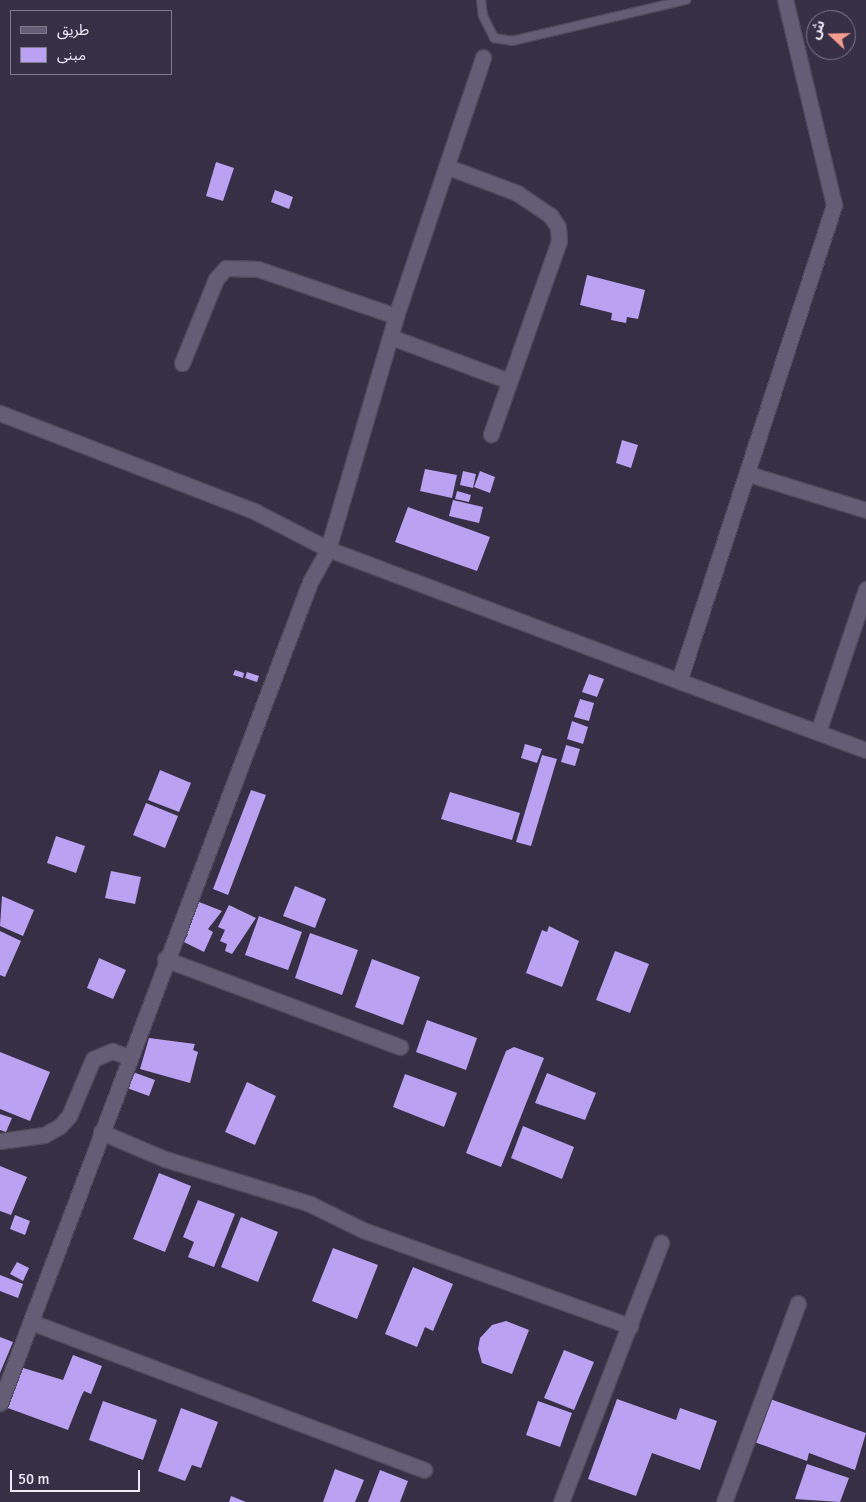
<!DOCTYPE html>
<html>
<head>
<meta charset="utf-8">
<style>
  body { margin:0 }
  #map { position:relative; width:866px; height:1502px; overflow:hidden; background:#362f45; font-family:Signika,"Noto Sans Arabic",sans-serif }
  div>[style] { position:absolute }
  .building>* { inset:0; background:#baa1f1 }
  .roads { filter:drop-shadow(1px 0 #4f4a5c) drop-shadow(-1px 0 #4f4a5c) drop-shadow(0 1px #4f4a5c) drop-shadow(0 -1px #4f4a5c) }
  .service>* { height:8px; margin:-4px; padding:0 4px; transform-origin:4px; border-radius:4px; background:#645d75 }
  .minor>* { height:15px; margin:-7.5px; padding:0 7.5px; transform-origin:7.5px; border-radius:7.5px; background:#645d75 }
  span { translate:-50% -50%; white-space:nowrap; text-align:center; line-height:1.15; -webkit-text-stroke:5px #362f45; paint-order:stroke }
  .legend { position:absolute; left:10px; top:10px; width:162px; height:65px; box-sizing:border-box; background:#362f45; border:1px solid #807a8d; margin:0; padding:6px 9px; list-style:none; font-size:15px; color:#eeebf9 }
  .legend li { display:flex; align-items:center; gap:10px; height:25px }
  .legend b { width:25px; border:1px solid #807a8d }
  .north { position:absolute; left:806px; top:10px; width:50px; height:50px; box-sizing:border-box; background:#362f45; border:1px solid #807a8d; border-radius:50%; rotate:291deg; font-size:14px; font-weight:700; line-height:20px; text-align:center; color:#eeebf9 }
  .north::after { content:''; display:block; margin:auto; width:18px; height:22px; background:#f59c91; clip-path:polygon(50% 0,100% 100%,50% 72%,0 100%) }
  .scale { position:absolute; left:10px; top:1470px; width:130px; height:22px; box-sizing:border-box; border:2px solid #eeebf9; border-top:0; padding-left:6px; font-size:15px; line-height:18px; white-space:nowrap; color:#eeebf9; -webkit-text-stroke:4px #362f45; paint-order:stroke }
</style>
</head>
<body>
<div id="map">
  <div class="building">
    <i style="clip-path:polygon(216px 162px,234px 168px,223px 201px,206px 196px)"></i>
    <i style="clip-path:polygon(275px 190px,293px 197px,289px 209px,271px 202px)"></i>
    <i style="clip-path:polygon(587px 275px,645px 290px,638px 319px,627px 317px,626px 323px,611px 320px,612px 313px,580px 305px)"></i>
    <i style="clip-path:polygon(622px 440px,638px 445px,631px 468px,616px 463px)"></i>
    <i style="clip-path:polygon(425px 469px,457px 475px,452px 498px,420px 491px)"></i>
    <i style="clip-path:polygon(463px 471px,476px 474px,473px 488px,460px 485px)"></i>
    <i style="clip-path:polygon(480px 471px,495px 477px,490px 493px,474px 487px)"></i>
    <i style="clip-path:polygon(457px 491px,471px 495px,469px 502px,455px 499px)"></i>
    <i style="clip-path:polygon(453px 500px,483px 507px,479px 523px,449px 516px)"></i>
    <i style="clip-path:polygon(408px 507px,490px 537px,477px 571px,395px 542px)"></i>
    <i style="clip-path:polygon(235px 670px,244px 673px,243px 678px,233px 675px)"></i>
    <i style="clip-path:polygon(247px 672px,259px 676px,257px 682px,245px 678px)"></i>
    <i style="clip-path:polygon(589px 674px,604px 679px,597px 697px,582px 692px)"></i>
    <i style="clip-path:polygon(580px 699px,594px 703px,589px 721px,574px 717px)"></i>
    <i style="clip-path:polygon(572px 721px,588px 727px,583px 744px,567px 739px)"></i>
    <i style="clip-path:polygon(525px 744px,542px 749px,537px 763px,521px 758px)"></i>
    <i style="clip-path:polygon(566px 745px,580px 749px,575px 766px,561px 762px)"></i>
    <i style="clip-path:polygon(542px 755px,557px 759px,531px 846px,516px 842px)"></i>
    <i style="clip-path:polygon(160px 770px,191px 783px,179px 812px,148px 800px)"></i>
    <i style="clip-path:polygon(251px 790px,266px 795px,228px 895px,213px 889px)"></i>
    <i style="clip-path:polygon(450px 792px,520px 813px,512px 840px,441px 819px)"></i>
    <i style="clip-path:polygon(146px 803px,178px 816px,165px 848px,133px 835px)"></i>
    <i style="clip-path:polygon(56px 836px,85px 846px,76px 873px,47px 863px)"></i>
    <i style="clip-path:polygon(111px 871px,141px 877px,135px 904px,105px 898px)"></i>
    <i style="clip-path:polygon(295px 886px,326px 899px,315px 928px,283px 916px)"></i>
    <i style="clip-path:polygon(2px 896px,34px 910px,23px 936px,0 926px)"></i>
    <i style="clip-path:polygon(194px 900px,222px 911px,208px 929px,213px 932px,204px 952px,184px 942px,188px 934px,181px 931px)"></i>
    <i style="clip-path:polygon(229px 905px,256px 918px,232px 954px,225px 951px,227px 944px,220px 941px,225px 930px,218px 927px)"></i>
    <i style="clip-path:polygon(259px 916px,302px 932px,288px 970px,245px 955px)"></i>
    <i style="clip-path:polygon(549px 926px,579px 941px,562px 987px,526px 973px,542px 930px,547px 932px)"></i>
    <i style="clip-path:polygon(0 931px,21px 941px,5px 977px,0 975px)"></i>
    <i style="clip-path:polygon(310px 933px,358px 950px,342px 995px,295px 978px)"></i>
    <i style="clip-path:polygon(615px 951px,649px 964px,630px 1013px,596px 1000px)"></i>
    <i style="clip-path:polygon(99px 958px,126px 970px,113px 999px,87px 988px)"></i>
    <i style="clip-path:polygon(372px 959px,420px 977px,403px 1025px,355px 1007px)"></i>
    <i style="clip-path:polygon(427px 1020px,477px 1038px,466px 1070px,416px 1052px)"></i>
    <i style="clip-path:polygon(149px 1038px,195px 1044px,193px 1050px,198px 1052px,190px 1083px,140px 1069px)"></i>
    <i style="clip-path:polygon(514px 1047px,544px 1058px,501px 1167px,466px 1153px,506px 1051px)"></i>
    <i style="clip-path:polygon(0 1052px,50px 1072px,30px 1121px,0 1109px)"></i>
    <i style="clip-path:polygon(133px 1072px,155px 1080px,149px 1096px,127px 1088px)"></i>
    <i style="clip-path:polygon(547px 1073px,596px 1093px,585px 1120px,535px 1103px)"></i>
    <i style="clip-path:polygon(405px 1074px,457px 1093px,444px 1127px,393px 1107px)"></i>
    <i style="clip-path:polygon(247px 1082px,276px 1096px,255px 1145px,225px 1132px)"></i>
    <i style="clip-path:polygon(0 1114px,12px 1118px,6px 1132px,0 1130px)"></i>
    <i style="clip-path:polygon(523px 1126px,574px 1147px,562px 1179px,511px 1158px)"></i>
    <i style="clip-path:polygon(0 1166px,27px 1177px,11px 1215px,0 1211px)"></i>
    <i style="clip-path:polygon(159px 1173px,191px 1186px,165px 1252px,133px 1239px)"></i>
    <i style="clip-path:polygon(198px 1200px,235px 1214px,214px 1267px,188px 1257px,194px 1242px,183px 1237px)"></i>
    <i style="clip-path:polygon(15px 1215px,30px 1221px,25px 1235px,10px 1229px)"></i>
    <i style="clip-path:polygon(241px 1217px,278px 1232px,258px 1282px,221px 1267px)"></i>
    <i style="clip-path:polygon(333px 1248px,378px 1265px,357px 1319px,312px 1301px)"></i>
    <i style="clip-path:polygon(17px 1262px,29px 1268px,23px 1281px,10px 1274px)"></i>
    <i style="clip-path:polygon(413px 1267px,453px 1284px,433px 1331px,425px 1327px,417px 1347px,385px 1334px)"></i>
    <i style="clip-path:polygon(0 1275px,23px 1284px,18px 1298px,0 1291px)"></i>
    <i style="clip-path:polygon(506px 1321px,529px 1330px,512px 1374px,482px 1363px,478px 1349px,480px 1338px,492px 1325px)"></i>
    <i style="clip-path:polygon(0 1337px,13px 1342px,0 1373px)"></i>
    <i style="clip-path:polygon(564px 1350px,594px 1362px,574px 1410px,544px 1398px)"></i>
    <i style="clip-path:polygon(73px 1355px,102px 1366px,91px 1394px,84px 1391px,81px 1397px,68px 1430px,5px 1407px,20px 1367px,63px 1380px)"></i>
    <i style="clip-path:polygon(617px 1399px,676px 1420px,680px 1408px,717px 1421px,700px 1470px,652px 1453px,636px 1496px,588px 1479px)"></i>
    <i style="clip-path:polygon(770px 1399px,866px 1433px,855px 1470px,809px 1453px,807px 1461px,754px 1442px)"></i>
    <i style="clip-path:polygon(103px 1401px,157px 1420px,143px 1460px,89px 1440px)"></i>
    <i style="clip-path:polygon(538px 1401px,572px 1413px,560px 1447px,526px 1435px)"></i>
    <i style="clip-path:polygon(181px 1408px,218px 1422px,201px 1468px,192px 1465px,185px 1481px,158px 1471px)"></i>
    <i style="clip-path:polygon(807px 1464px,849px 1478px,840px 1502px,795px 1499px)"></i>
    <i style="clip-path:polygon(335px 1469px,364px 1480px,355px 1502px,323px 1502px)"></i>
    <i style="clip-path:polygon(380px 1470px,408px 1481px,400px 1502px,368px 1502px)"></i>
    <i style="clip-path:polygon(231px 1496px,246px 1502px,229px 1502px)"></i>
  </div>
  <div class="roads">
    <div class="service">
      <i style="left:481px;top:0;width:16px;rotate:83deg"></i>
      <i style="left:483px;top:16px;width:25px;rotate:63deg"></i>
      <i style="left:494px;top:38px;width:18px;rotate:9deg"></i>
      <i style="left:512px;top:41px;width:179px;rotate:-13.3deg"></i>
    </div>
    <div class="minor">
      <i style="left:448px;top:167px;width:74px;rotate:20.6deg"></i>
      <i style="left:517px;top:193px;width:40px;rotate:34deg"></i>
      <i style="left:550px;top:215px;width:14px;rotate:56deg"></i>
      <i style="left:558px;top:227px;width:14px;rotate:86deg"></i>
      <i style="left:559px;top:241px;width:205px;rotate:109.4deg"></i>
      <i style="left:391px;top:337px;width:126px;rotate:20.4deg"></i>
      <i style="left:182px;top:363px;width:91px;rotate:-68deg"></i>
      <i style="left:216px;top:279px;width:15px;rotate:-48deg"></i>
      <i style="left:226px;top:268px;width:32px;rotate:2deg"></i>
      <i style="left:258px;top:269px;width:146px;rotate:18.8deg"></i>
      <i style="left:0;top:413px;width:274px;rotate:21.1deg"></i>
      <i style="left:256px;top:512px;width:81px;rotate:27.2deg"></i>
      <i style="left:328px;top:549px;width:243px;rotate:-73.7deg"></i>
      <i style="left:396px;top:316px;width:273px;rotate:-71.4deg"></i>
      <i style="left:749px;top:474px;width:122px;rotate:17.1deg"></i>
      <i style="left:679px;top:681px;width:199px;rotate:20.3deg"></i>
      <i style="left:818px;top:732px;width:151px;rotate:-71.4deg"></i>
      <i style="left:165px;top:959px;width:251px;rotate:20.5deg"></i>
      <i style="left:101px;top:1132px;width:69px;rotate:22.9deg"></i>
      <i style="left:165px;top:1159px;width:152px;rotate:17.2deg"></i>
      <i style="left:310px;top:1204px;width:59px;rotate:26.1deg"></i>
      <i style="left:363px;top:1230px;width:284px;rotate:19.8deg"></i>
      <i style="left:0;top:1141px;width:44px;rotate:-7.8deg"></i>
      <i style="left:44px;top:1135px;width:18px;rotate:-29deg"></i>
      <i style="left:60px;top:1126px;width:13px;rotate:-48deg"></i>
      <i style="left:69px;top:1116px;width:62px;rotate:-67.2deg"></i>
      <i style="left:93px;top:1059px;width:21px;rotate:-23deg"></i>
      <i style="left:112px;top:1051px;width:18px;rotate:19deg"></i>
      <i style="left:31px;top:1322px;width:420px;rotate:20.6deg"></i>
      <i style="left:0;top:1403px;width:878px;rotate:-69.31deg"></i>
      <i style="left:310px;top:582px;width:38px;rotate:-61deg"></i>
      <i style="left:328px;top:549px;width:375px;rotate:20.6deg"></i>
      <i style="left:679px;top:681px;width:501px;rotate:-71.96deg"></i>
      <i style="left:834px;top:205px;width:211px;rotate:-103.4deg"></i>
      <i style="left:561px;top:1502px;width:278px;rotate:-68.9deg"></i>
      <i style="left:724px;top:1502px;width:212px;rotate:-69.6deg"></i>
    </div>
  </div>
  <ul class="legend">
  <li><b style="height:6px;background:#645d75"></b>طريق</li>
  <li><b style="height:14px;background:#baa1f1"></b>مبنى</li>
  </ul>
  <div class="north">ش</div>
  <div class="scale">50 m</div>
</div>
</body>
</html>
